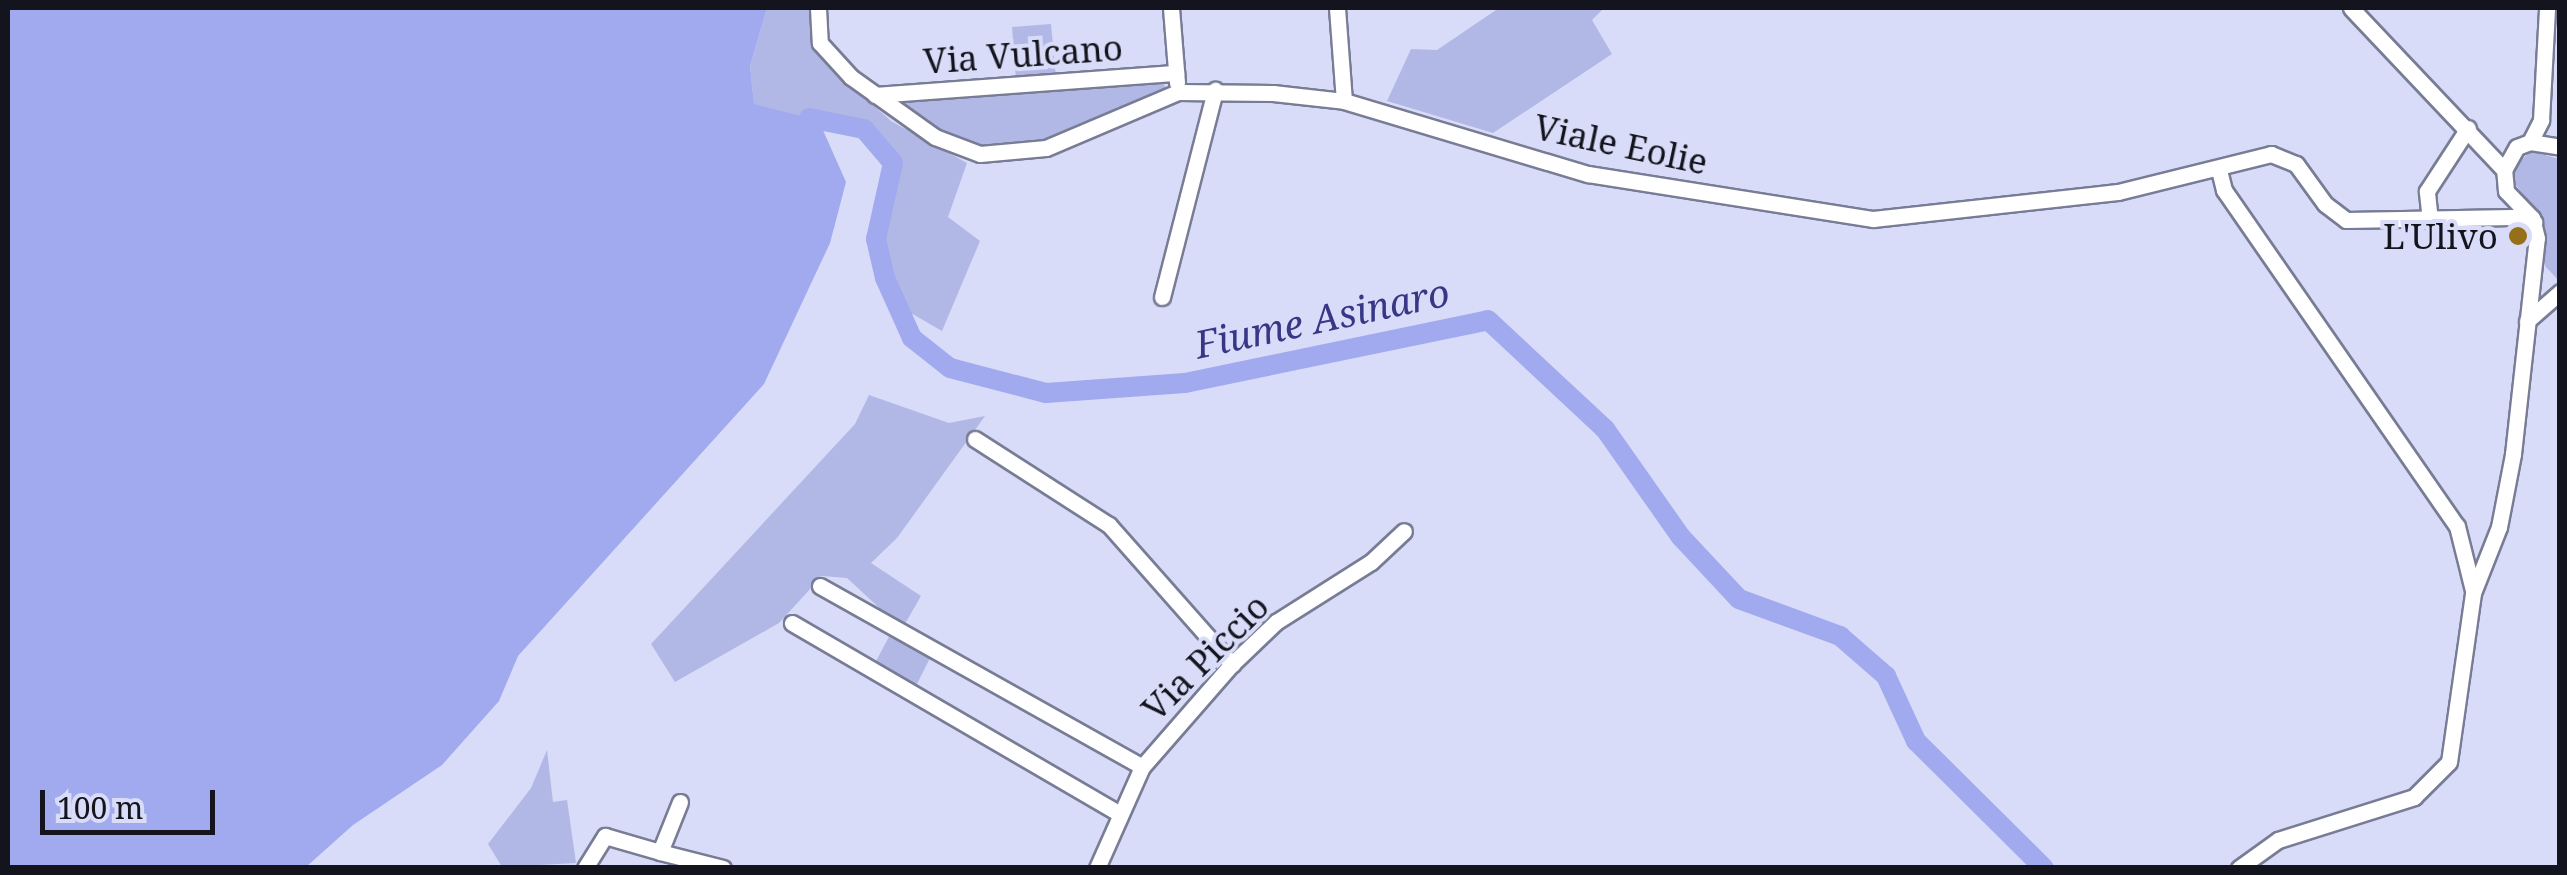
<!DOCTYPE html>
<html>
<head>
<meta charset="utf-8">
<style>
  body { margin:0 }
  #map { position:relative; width:2567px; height:875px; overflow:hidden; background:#d8dcf8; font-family:"Noto Serif",serif }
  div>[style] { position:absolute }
  .green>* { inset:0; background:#b2b8e5 }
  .water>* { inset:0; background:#a1aaee }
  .river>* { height:20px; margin:-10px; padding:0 10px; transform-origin:10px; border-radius:10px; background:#a1aaee }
  .roads { filter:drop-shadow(2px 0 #787c95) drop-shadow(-2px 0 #787c95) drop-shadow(0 2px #787c95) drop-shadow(0 -2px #787c95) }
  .minor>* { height:15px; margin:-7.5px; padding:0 7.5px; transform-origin:7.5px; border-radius:7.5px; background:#fff }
  .dots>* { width:28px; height:28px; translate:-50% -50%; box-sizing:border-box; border:5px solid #d8dcf8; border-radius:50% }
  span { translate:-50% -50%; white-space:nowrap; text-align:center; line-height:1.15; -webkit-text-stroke:8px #d8dcf8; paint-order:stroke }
  .street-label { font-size:35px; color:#13141d }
  .poi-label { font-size:35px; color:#13141d }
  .right { translate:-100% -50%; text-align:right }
  .water-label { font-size:38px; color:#373786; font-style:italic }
  .frame { position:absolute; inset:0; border:10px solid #13141d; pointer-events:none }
  .scale { position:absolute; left:40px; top:790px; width:175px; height:45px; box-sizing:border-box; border:5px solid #13141d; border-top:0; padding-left:12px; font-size:30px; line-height:35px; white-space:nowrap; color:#13141d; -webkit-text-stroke:8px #d8dcf8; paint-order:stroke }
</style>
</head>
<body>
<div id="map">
  <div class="green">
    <i style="clip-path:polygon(767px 8px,810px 8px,811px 41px,845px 80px,891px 121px,967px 163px,948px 217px,980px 241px,942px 331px,890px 301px,873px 263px,883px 158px,855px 133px,754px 105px,750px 66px)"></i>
    <i style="clip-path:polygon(1499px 8px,1604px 8px,1592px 20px,1612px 54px,1493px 133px,1387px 101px,1411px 49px,1437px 50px)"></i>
    <i style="clip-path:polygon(1051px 24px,1056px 77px,1016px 80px,1012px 27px)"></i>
    <i style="clip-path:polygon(1162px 78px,1166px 90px,1049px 142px,988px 149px,939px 132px,890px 99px)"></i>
    <i style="clip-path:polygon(2531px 151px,2559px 159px,2559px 281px,2545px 266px,2543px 218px,2514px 183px,2515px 166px)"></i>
    <i style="clip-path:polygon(869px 395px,949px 423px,985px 416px,897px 538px,871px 563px,921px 596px,902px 629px,847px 578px,822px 576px,779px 623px,675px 682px,651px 644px,855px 424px)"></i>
    <i style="clip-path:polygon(892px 631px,932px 654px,914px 690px,873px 667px)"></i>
    <i style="clip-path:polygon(547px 750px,553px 802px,567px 800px,576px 863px,502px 867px,488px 844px,531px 788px)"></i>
  </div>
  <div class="water">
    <i style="clip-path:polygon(8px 8px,767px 8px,750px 66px,754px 104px,809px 118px,822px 128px,846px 182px,830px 243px,764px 384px,518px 656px,499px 701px,442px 765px,353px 825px,306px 867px,8px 867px)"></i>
  </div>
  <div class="river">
    <i style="left:809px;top:118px;width:56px;rotate:11.3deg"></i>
    <i style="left:864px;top:129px;width:45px;rotate:49.5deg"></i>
    <i style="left:893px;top:163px;width:78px;rotate:102.6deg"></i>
    <i style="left:876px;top:239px;width:40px;rotate:77deg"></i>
    <i style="left:885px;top:278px;width:66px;rotate:65.8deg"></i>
    <i style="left:912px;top:338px;width:48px;rotate:38.3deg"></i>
    <i style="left:950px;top:368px;width:99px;rotate:14.6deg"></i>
    <i style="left:1046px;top:393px;width:139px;rotate:-4.1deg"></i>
    <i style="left:1185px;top:383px;width:309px;rotate:-11.7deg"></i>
    <i style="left:1488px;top:320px;width:160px;rotate:43deg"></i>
    <i style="left:1605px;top:429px;width:132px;rotate:54.9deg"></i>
    <i style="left:1681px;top:537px;width:85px;rotate:46.9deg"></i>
    <i style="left:1739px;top:599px;width:108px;rotate:20.1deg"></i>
    <i style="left:1840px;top:636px;width:61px;rotate:41deg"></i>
    <i style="left:1886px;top:676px;width:72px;rotate:65.2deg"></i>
    <i style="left:1916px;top:741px;width:180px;rotate:44.8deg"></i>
  </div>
  <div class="roads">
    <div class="minor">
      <i style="left:818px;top:8px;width:35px;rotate:87deg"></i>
      <i style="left:820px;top:43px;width:46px;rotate:47.6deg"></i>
      <i style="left:851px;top:77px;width:103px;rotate:35.5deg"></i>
      <i style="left:935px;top:137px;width:48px;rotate:20.7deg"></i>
      <i style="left:980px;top:154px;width:66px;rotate:-5.2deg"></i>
      <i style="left:1046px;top:148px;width:143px;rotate:-23deg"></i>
      <i style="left:1178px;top:92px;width:95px;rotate:0.6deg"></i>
      <i style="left:1273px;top:93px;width:71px;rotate:6.4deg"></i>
      <i style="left:1344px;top:101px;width:255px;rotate:16.7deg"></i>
      <i style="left:1588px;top:174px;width:289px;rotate:9deg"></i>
      <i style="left:1873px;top:219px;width:246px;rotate:-6.3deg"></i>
      <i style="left:2118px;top:192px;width:158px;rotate:-13.9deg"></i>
      <i style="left:2271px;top:154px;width:27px;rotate:22deg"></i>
      <i style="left:2296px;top:164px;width:49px;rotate:54.1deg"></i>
      <i style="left:2325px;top:204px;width:26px;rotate:37deg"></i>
      <i style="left:2346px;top:220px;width:167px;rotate:-1deg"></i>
      <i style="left:2513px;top:217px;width:22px;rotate:13deg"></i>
      <i style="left:1171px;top:8px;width:75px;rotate:85.4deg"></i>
      <i style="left:1337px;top:8px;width:93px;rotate:85.7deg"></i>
      <i style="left:2351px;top:8px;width:223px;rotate:46.6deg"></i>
      <i style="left:875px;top:95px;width:302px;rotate:-4.2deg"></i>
      <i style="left:2530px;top:142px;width:25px;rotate:-63deg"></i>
      <i style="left:2541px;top:120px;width:112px;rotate:-86.9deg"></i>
      <i style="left:2219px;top:170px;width:21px;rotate:76deg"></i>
      <i style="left:2224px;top:190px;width:409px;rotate:55.3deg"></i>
      <i style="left:2457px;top:526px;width:66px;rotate:76deg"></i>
      <i style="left:2430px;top:221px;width:30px;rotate:-96deg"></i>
      <i style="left:2427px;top:191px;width:75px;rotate:-56.9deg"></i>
      <i style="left:1162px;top:297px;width:214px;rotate:-75.6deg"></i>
      <i style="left:2527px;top:321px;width:44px;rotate:-41.3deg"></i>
      <i style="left:975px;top:439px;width:159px;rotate:32.7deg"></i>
      <i style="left:1109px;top:525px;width:186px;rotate:48.5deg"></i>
      <i style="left:820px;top:586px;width:369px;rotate:29.3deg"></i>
      <i style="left:792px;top:623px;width:380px;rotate:30.2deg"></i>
      <i style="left:680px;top:802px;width:54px;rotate:111.8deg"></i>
      <i style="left:660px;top:852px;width:65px;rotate:14.3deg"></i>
      <i style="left:585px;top:868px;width:38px;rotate:-58deg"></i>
      <i style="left:605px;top:836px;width:57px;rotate:16.2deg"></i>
      <i style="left:1097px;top:868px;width:111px;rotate:-66deg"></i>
      <i style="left:1142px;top:767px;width:137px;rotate:-48.9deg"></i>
      <i style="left:1232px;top:664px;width:61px;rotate:-43.7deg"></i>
      <i style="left:1276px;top:622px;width:112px;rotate:-32.3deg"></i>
      <i style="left:1371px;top:562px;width:45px;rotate:-43.2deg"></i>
      <i style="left:2239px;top:868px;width:48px;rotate:-35.7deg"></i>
      <i style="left:2278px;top:840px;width:143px;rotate:-17.5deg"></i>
      <i style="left:2414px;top:797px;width:49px;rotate:-45deg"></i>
      <i style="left:2449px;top:762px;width:171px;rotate:-81.9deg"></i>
      <i style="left:2473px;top:593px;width:71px;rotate:-68.5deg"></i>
      <i style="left:2499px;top:527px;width:74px;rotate:-79.1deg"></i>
      <i style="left:2513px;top:454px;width:217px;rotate:-83.7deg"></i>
      <i style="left:2537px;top:238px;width:21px;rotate:-104deg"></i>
      <i style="left:2532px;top:218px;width:37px;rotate:-134deg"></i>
      <i style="left:2506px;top:191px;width:21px;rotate:-95deg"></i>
      <i style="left:2504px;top:170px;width:26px;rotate:-61deg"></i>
      <i style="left:2517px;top:147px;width:14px;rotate:-21deg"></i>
      <i style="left:2530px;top:142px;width:30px;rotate:9deg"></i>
    </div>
  </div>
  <div class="dots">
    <i style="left:2518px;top:236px;background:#957018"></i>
  </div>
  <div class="street-label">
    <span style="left:1023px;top:54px;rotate:-4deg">Via Vulcano</span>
    <span style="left:1621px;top:144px;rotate:12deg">Viale Eolie</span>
    <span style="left:1205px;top:657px;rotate:-45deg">Via Piccio</span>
  </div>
  <div class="poi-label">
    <span class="right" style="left:2498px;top:236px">L'Ulivo</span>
  </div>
  <div class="water-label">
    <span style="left:1322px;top:318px;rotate:-12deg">Fiume Asinaro</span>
  </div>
  <div class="frame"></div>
  <div class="scale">100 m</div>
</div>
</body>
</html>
